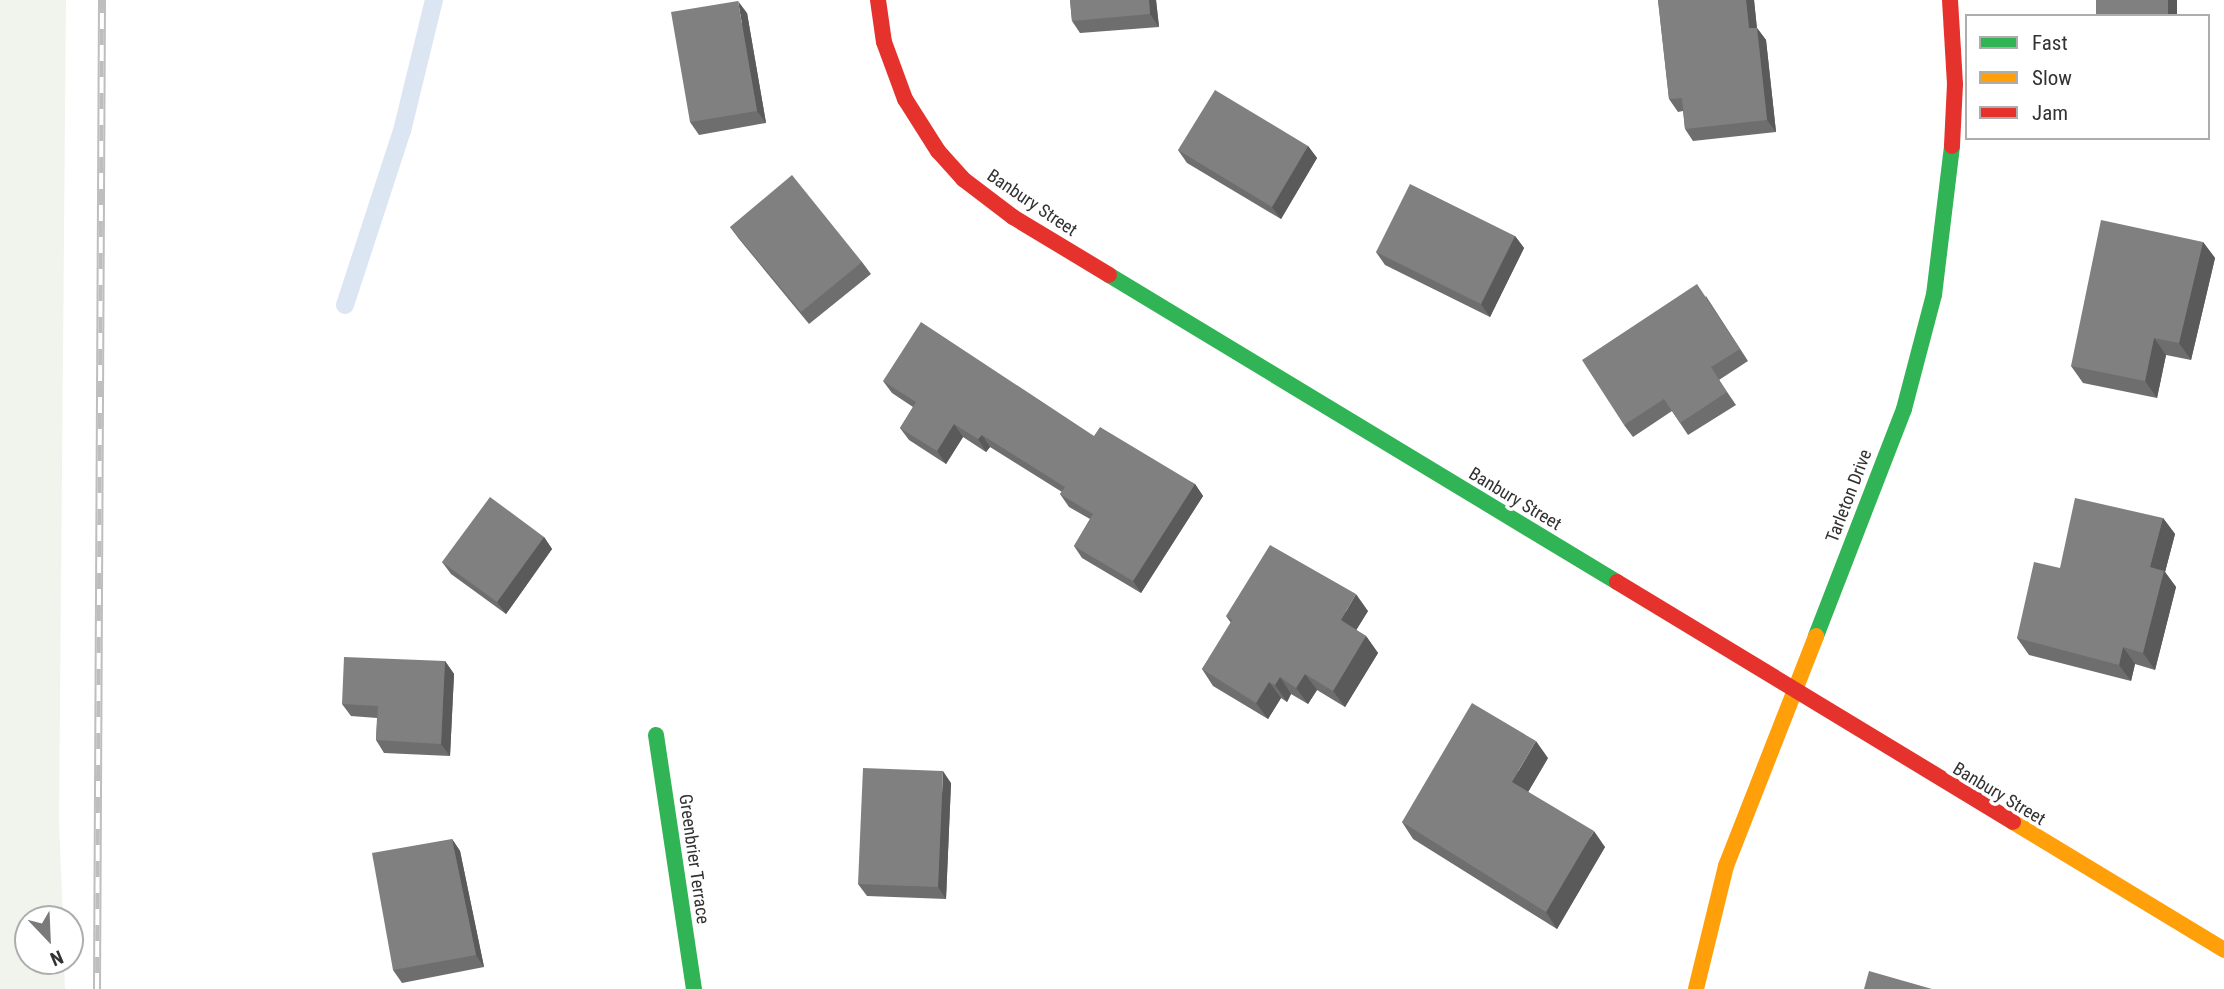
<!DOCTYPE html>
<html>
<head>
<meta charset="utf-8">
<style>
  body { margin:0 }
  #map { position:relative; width:2224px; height:989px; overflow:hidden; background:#fff; font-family:"Roboto Condensed",sans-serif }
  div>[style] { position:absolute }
  .green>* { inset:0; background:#f0f4ed }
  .stream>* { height:18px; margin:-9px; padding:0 9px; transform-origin:9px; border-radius:9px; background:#dce6f3 }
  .fast>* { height:16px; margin:-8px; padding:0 8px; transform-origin:8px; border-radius:8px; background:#30b455 }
  .slow>* { height:16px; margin:-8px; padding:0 8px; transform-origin:8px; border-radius:8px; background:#ff9f0a }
  .jam>* { height:16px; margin:-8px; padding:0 8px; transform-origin:8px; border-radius:8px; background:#e5322d }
  .rail>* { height:8px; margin-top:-4px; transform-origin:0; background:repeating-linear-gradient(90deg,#fff 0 16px,#bebebe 0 32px); box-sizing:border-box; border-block:2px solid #bebebe }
  .wall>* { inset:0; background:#6e6e6e }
  .shaded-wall>* { inset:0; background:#5a5a5a }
  .building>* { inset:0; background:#808080 }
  span { translate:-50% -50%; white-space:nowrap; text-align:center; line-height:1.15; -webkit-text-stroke:7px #fff; paint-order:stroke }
  .street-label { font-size:18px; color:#323232 }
  .legend { position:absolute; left:1965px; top:14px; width:245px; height:126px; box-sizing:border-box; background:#fff; border:2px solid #adadad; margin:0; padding:9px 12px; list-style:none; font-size:21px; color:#323232 }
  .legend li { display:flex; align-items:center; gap:14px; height:35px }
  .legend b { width:35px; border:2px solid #adadad }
  .north { position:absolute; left:14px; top:905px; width:70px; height:70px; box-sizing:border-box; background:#fff; border:2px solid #adadad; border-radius:50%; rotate:157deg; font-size:19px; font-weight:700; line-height:28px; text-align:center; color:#323232 }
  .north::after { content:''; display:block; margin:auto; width:24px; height:32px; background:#7a7a7a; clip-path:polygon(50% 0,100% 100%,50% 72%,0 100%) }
</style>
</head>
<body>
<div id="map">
  <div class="green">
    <i style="clip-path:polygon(0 0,66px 0,59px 823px,63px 919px,28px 919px,28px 961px,64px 961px,65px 989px,0 989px)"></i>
  </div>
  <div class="stream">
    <i style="left:345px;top:305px;width:183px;rotate:-71.9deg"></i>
    <i style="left:402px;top:131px;width:135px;rotate:-76.3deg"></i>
  </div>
  <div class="fast">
    <i style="left:1109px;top:275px;width:594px;rotate:31.15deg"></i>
    <i style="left:1816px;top:636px;width:243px;rotate:-68.8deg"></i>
    <i style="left:1904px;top:409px;width:118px;rotate:-75.3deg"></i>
    <i style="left:1934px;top:295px;width:150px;rotate:-83.1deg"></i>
    <i style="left:656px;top:735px;width:257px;rotate:81.5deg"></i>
  </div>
  <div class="slow">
    <i style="left:2013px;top:822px;width:247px;rotate:31.2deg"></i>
    <i style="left:1696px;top:989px;width:127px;rotate:-76.3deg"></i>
    <i style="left:1726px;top:866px;width:247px;rotate:-68.6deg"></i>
  </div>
  <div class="jam">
    <i style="left:878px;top:0;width:42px;rotate:81.9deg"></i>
    <i style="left:884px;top:42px;width:61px;rotate:69.8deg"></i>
    <i style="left:905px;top:99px;width:62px;rotate:57.6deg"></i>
    <i style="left:938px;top:151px;width:38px;rotate:48deg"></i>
    <i style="left:963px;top:179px;width:63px;rotate:37.2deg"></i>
    <i style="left:1013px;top:217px;width:112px;rotate:31.1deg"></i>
    <i style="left:1950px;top:0;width:84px;rotate:86.6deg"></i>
    <i style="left:1955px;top:84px;width:62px;rotate:92.8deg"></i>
    <i style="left:1617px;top:582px;width:463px;rotate:31.2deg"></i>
  </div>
  <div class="rail">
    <i style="left:97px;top:989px;width:989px;rotate:-89.71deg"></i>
  </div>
  <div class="wall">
    <i style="clip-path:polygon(1070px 0,1156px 0,1159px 27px,1080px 33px,1072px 21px)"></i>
    <i style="clip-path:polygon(1658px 0,1754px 0,1757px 28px,1766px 40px,1776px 132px,1693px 141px,1685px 129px,1683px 111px,1678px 112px,1669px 99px)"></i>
    <i style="clip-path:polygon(747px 13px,766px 123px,699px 135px,690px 122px)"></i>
    <i style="clip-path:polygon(1308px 146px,1317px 158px,1281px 219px,1187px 163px,1178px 150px)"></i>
    <i style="clip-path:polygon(730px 227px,862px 262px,871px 274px,809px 324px,739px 239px)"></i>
    <i style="clip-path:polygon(1515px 236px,1524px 248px,1490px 317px,1385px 265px,1376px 252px)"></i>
    <i style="clip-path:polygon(2203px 242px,2215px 258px,2191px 360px,2166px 355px,2157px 398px,2083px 383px,2071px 366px)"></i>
    <i style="clip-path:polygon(1706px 296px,1748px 361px,1719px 380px,1736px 405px,1688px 435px,1672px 411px,1633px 437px,1624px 425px)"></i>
    <i style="clip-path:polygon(883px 381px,1094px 436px,1195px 484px,1203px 496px,1141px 593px,1082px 558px,1074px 546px,1090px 519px,1069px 507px,1060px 494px,1062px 492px,990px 447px,986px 452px,963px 437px,946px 464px,909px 440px,900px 428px,913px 407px,892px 393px)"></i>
    <i style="clip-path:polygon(2163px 518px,2175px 534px,2165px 572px,2176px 587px,2155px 670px,2135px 664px,2131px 681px,2029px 655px,2017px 638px,2060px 568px)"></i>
    <i style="clip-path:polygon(544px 537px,552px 549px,506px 614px,451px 574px,442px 562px)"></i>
    <i style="clip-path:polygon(1368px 611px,1356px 630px,1366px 636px,1378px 653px,1345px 707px,1317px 690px,1308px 704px,1291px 694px,1287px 702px,1281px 698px,1268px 719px,1213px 686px,1202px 669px,1231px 623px,1226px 616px)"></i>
    <i style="clip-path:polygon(445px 661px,454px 674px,450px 756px,384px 753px,376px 740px,377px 718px,351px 716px,342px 704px)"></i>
    <i style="clip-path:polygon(1548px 758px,1528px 792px,1605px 847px,1557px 929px,1413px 839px,1402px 822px)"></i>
    <i style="clip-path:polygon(951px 783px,946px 899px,867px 896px,858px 884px)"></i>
    <i style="clip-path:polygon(452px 839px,460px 851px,484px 967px,402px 983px,393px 970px)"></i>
  </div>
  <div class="shaded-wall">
    <i style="clip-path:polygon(1149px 0,1156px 0,1159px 27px,1150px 14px)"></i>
    <i style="clip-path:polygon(1746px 0,1754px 0,1758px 40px,1749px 28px)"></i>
    <i style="clip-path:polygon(2168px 0,2177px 0,2177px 16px,2168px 16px)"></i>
    <i style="clip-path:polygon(738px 1px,747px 13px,766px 123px,757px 111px)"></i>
    <i style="clip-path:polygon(1757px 28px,1766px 40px,1776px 132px,1767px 120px)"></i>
    <i style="clip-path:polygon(1308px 146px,1317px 158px,1281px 219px,1272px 207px)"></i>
    <i style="clip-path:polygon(1515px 236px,1524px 248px,1490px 317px,1481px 304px)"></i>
    <i style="clip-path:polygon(2203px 242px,2215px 258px,2191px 360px,2179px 343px)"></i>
    <i style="clip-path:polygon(2154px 338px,2166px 355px,2157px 398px,2145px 381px)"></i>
    <i style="clip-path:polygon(954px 424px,963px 437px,946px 464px,937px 451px)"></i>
    <i style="clip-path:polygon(982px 435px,990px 447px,986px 452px,978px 439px)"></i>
    <i style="clip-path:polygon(1195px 484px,1203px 496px,1141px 593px,1133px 581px)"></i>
    <i style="clip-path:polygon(2163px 518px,2175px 534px,2165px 572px,2176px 587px,2155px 670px,2143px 653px,2150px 567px)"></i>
    <i style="clip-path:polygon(544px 537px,552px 549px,506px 614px,497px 602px)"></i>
    <i style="clip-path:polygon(1356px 594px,1368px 611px,1352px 637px,1341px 620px)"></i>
    <i style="clip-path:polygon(1366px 636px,1378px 653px,1345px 707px,1333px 691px)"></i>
    <i style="clip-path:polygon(2123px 647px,2135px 664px,2131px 681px,2119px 665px)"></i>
    <i style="clip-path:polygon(445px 661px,454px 674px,450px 756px,441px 744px)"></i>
    <i style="clip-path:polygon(1305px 674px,1317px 690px,1308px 704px,1296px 688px)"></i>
    <i style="clip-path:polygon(1280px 677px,1291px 694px,1287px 702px,1275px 685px)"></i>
    <i style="clip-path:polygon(1269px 682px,1281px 698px,1268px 719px,1256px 703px)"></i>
    <i style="clip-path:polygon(1536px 741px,1548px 758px,1524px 799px,1512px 782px)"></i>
    <i style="clip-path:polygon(943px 771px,951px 783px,946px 899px,938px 887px)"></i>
    <i style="clip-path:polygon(1594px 831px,1605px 847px,1557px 929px,1546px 912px)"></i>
    <i style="clip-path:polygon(452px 839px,460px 851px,484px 967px,476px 955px)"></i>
  </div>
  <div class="building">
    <i style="clip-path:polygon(1070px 0,1149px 0,1150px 14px,1072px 21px)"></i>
    <i style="clip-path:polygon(1658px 0,1746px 0,1749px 28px,1757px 28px,1767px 120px,1685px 129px,1682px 98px,1669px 99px)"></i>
    <i style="clip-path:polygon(2096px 0,2168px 0,2168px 16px,2096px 16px)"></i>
    <i style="clip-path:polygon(738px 1px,757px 111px,690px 122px,671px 12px)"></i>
    <i style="clip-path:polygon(1215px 90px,1308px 146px,1272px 207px,1178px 150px)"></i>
    <i style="clip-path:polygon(792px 175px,862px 262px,801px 312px,730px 227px)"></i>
    <i style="clip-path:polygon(1410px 184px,1515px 236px,1481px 304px,1376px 252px)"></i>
    <i style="clip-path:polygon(2101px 220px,2203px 242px,2179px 343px,2154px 338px,2145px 381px,2071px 366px)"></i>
    <i style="clip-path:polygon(1697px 284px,1740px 349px,1711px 367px,1727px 392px,1680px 423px,1664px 399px,1624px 425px,1582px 360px)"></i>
    <i style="clip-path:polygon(921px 322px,1094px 436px,1100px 427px,1195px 484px,1133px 581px,1074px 546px,1093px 514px,1060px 494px,1065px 487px,982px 435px,978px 439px,954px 424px,937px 451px,900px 428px,916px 402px,883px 381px)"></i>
    <i style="clip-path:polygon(490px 497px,544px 537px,497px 602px,442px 562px)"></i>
    <i style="clip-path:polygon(2075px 498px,2163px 518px,2150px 567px,2164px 571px,2143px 653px,2123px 647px,2119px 665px,2017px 638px,2034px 562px,2060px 568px)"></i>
    <i style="clip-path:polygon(1270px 545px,1356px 594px,1341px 620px,1366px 636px,1333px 691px,1305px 674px,1296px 688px,1280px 677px,1275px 685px,1269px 682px,1256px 703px,1202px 669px,1232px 620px,1226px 616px)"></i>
    <i style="clip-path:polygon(344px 657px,445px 661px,441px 744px,376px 740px,378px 706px,342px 704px)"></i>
    <i style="clip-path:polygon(1472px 703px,1536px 741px,1512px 782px,1594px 831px,1546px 912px,1402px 822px)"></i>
    <i style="clip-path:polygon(863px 768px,943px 771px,938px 887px,858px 884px)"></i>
    <i style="clip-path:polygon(452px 839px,476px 955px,393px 970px,372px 853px)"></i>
    <i style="clip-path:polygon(1869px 971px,1932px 989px,1864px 989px)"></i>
  </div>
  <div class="street-label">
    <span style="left:1032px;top:203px;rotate:34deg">Banbury Street</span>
    <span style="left:1849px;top:496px;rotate:-69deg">Tarleton Drive</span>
    <span style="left:1515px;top:499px;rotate:31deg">Banbury Street</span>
    <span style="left:1999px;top:794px;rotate:31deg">Banbury Street</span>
    <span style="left:694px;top:859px;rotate:82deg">Greenbrier Terrace</span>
  </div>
  <ul class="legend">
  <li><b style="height:9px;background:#30b455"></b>Fast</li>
  <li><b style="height:9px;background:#ff9f0a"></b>Slow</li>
  <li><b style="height:9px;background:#e5322d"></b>Jam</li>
  </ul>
  <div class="north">N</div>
</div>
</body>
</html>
